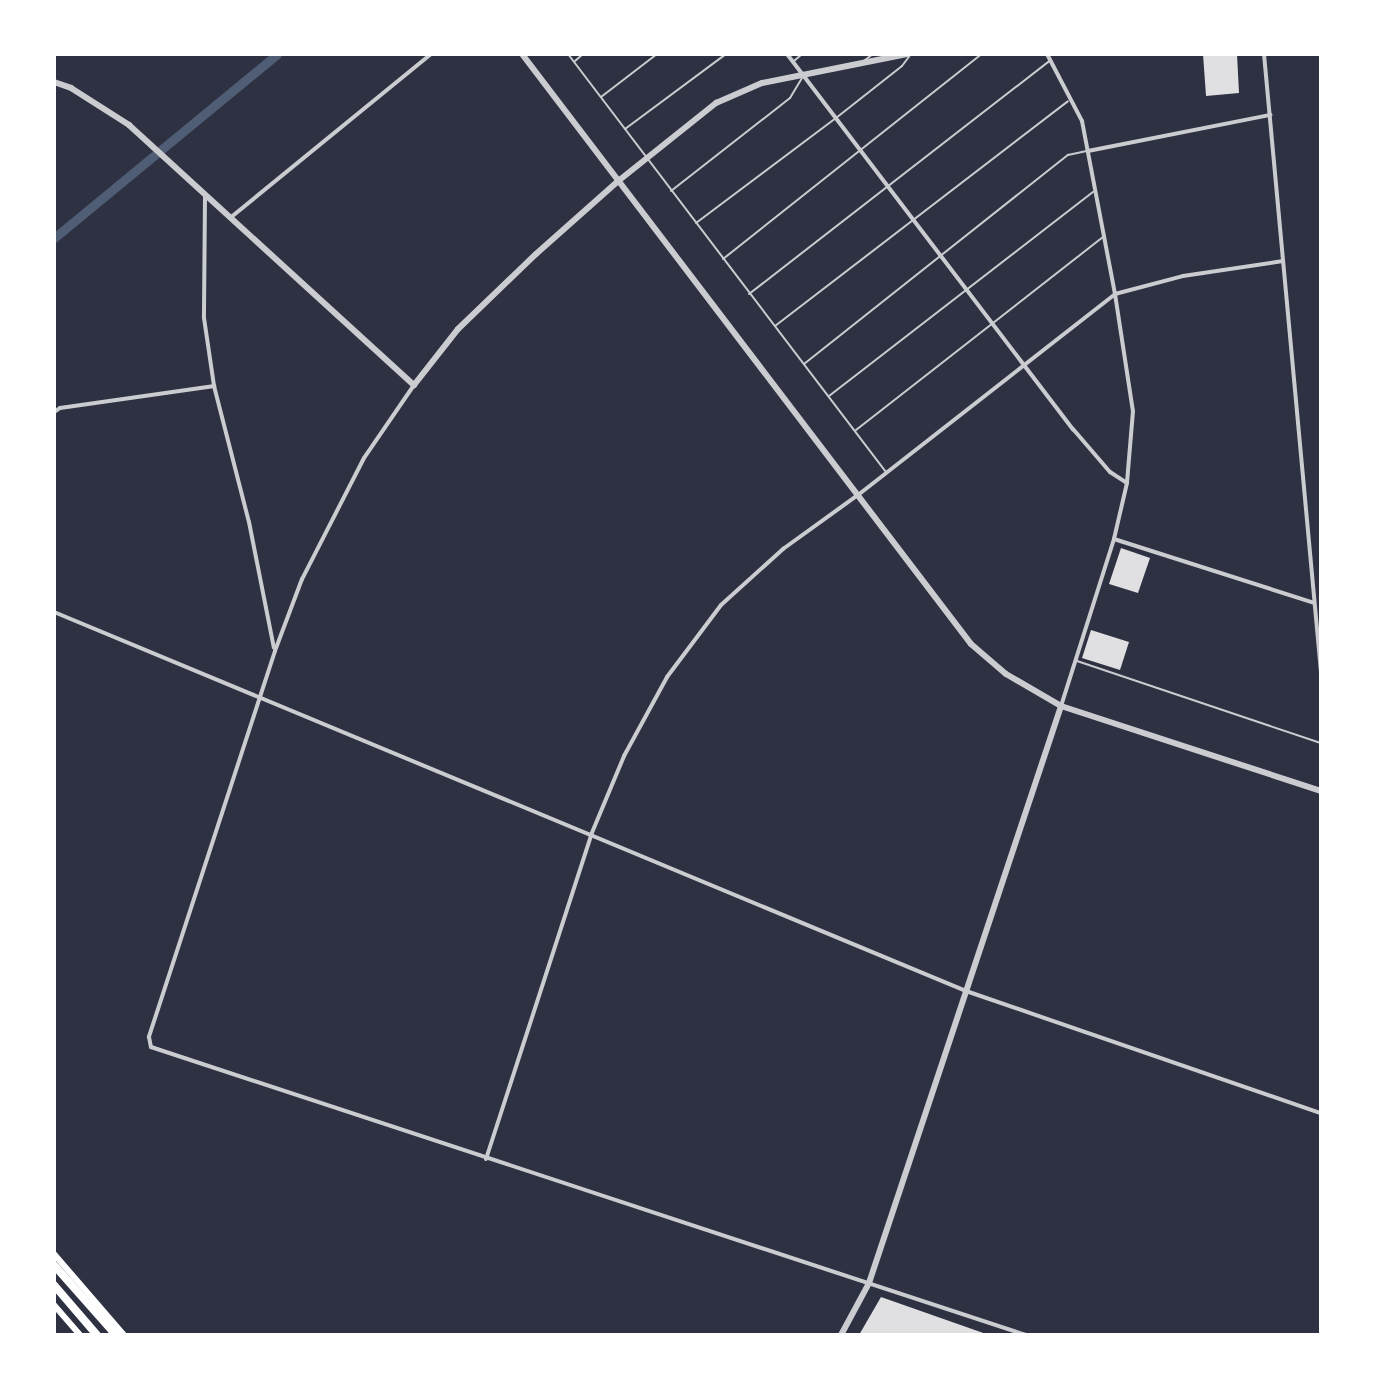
<!DOCTYPE html>
<html>
<head>
<meta charset="utf-8">
<style>
  body { margin:0 }
  #map { position:relative; width:1375px; height:1389px; overflow:hidden; background:#2d3142; font-family:"Varela Round",sans-serif }
  div>[style] { position:absolute }
  .canal>* { height:9px; margin:-4.5px; padding:0 4.5px; transform-origin:4.5px; border-radius:4.5px; background:#4f5d75 }
  .building>* { inset:0; background:#e0e0e3 }
  .service>* { height:2px; margin:-1px; padding:0 1px; transform-origin:1px; border-radius:1px; background:#caccd0 }
  .minor>* { height:4px; margin:-2px; padding:0 2px; transform-origin:2px; border-radius:2px; background:#caccd0 }
  .tertiary>* { height:6px; margin:-3px; padding:0 3px; transform-origin:3px; border-radius:3px; background:#caccd0 }
  .secondary>* { height:6px; margin:-3px; padding:0 3px; transform-origin:3px; border-radius:3px; background:#fff }
  .motorway>* { height:8px; margin:-4px; padding:0 4px; transform-origin:4px; border-radius:4px; background:#fff }
  span { translate:-50% -50%; white-space:nowrap; text-align:center; line-height:1.15; -webkit-text-stroke:8px #fff; paint-order:stroke }
  .frame { position:absolute; inset:0; border:56px solid #fff; pointer-events:none }
</style>
</head>
<body>
<div id="map">
  <div class="canal">
    <i style="left:54px;top:238px;width:289px;rotate:-39.5deg"></i>
  </div>
  <div class="building">
    <i style="clip-path:polygon(1203px 54px,1237px 54px,1239px 93px,1206px 96px)"></i>
    <i style="clip-path:polygon(1121px 548px,1150px 558px,1138px 593px,1109px 584px)"></i>
    <i style="clip-path:polygon(1091px 630px,1129px 642px,1120px 670px,1082px 658px)"></i>
    <i style="clip-path:polygon(881px 1297px,989px 1335px,859px 1335px)"></i>
  </div>
  <div class="service">
    <i style="left:568px;top:54px;width:525px;rotate:52.74deg"></i>
    <i style="left:865px;top:60px;width:10px;rotate:-37deg"></i>
    <i style="left:575px;top:61px;width:11px;rotate:-41deg"></i>
    <i style="left:794px;top:61px;width:11px;rotate:-41deg"></i>
    <i style="left:601px;top:97px;width:71px;rotate:-37.5deg"></i>
    <i style="left:625px;top:129px;width:126px;rotate:-36.6deg"></i>
    <i style="left:671px;top:191px;width:151px;rotate:-38deg"></i>
    <i style="left:790px;top:98px;width:23px;rotate:-59deg"></i>
    <i style="left:696px;top:223px;width:175px;rotate:-36.9deg"></i>
    <i style="left:836px;top:118px;width:84px;rotate:-38.2deg"></i>
    <i style="left:902px;top:66px;width:15px;rotate:-53deg"></i>
    <i style="left:723px;top:259px;width:330px;rotate:-38.4deg"></i>
    <i style="left:749px;top:294px;width:382px;rotate:-37.8deg"></i>
    <i style="left:775px;top:326px;width:369px;rotate:-37.5deg"></i>
    <i style="left:804px;top:364px;width:337px;rotate:-38.4deg"></i>
    <i style="left:1068px;top:155px;width:19px;rotate:-12deg"></i>
    <i style="left:829px;top:396px;width:334px;rotate:-37.7deg"></i>
    <i style="left:856px;top:430px;width:313px;rotate:-38deg"></i>
    <i style="left:1077px;top:661px;width:257px;rotate:18.6deg"></i>
  </div>
  <div class="minor">
    <i style="left:787px;top:54px;width:472px;rotate:52.7deg"></i>
    <i style="left:1073px;top:429px;width:57px;rotate:49.3deg"></i>
    <i style="left:1110px;top:472px;width:20px;rotate:33deg"></i>
    <i style="left:1047px;top:54px;width:76px;rotate:62.4deg"></i>
    <i style="left:1082px;top:121px;width:176px;rotate:79.2deg"></i>
    <i style="left:1115px;top:294px;width:118px;rotate:81.3deg"></i>
    <i style="left:1133px;top:411px;width:72px;rotate:94.8deg"></i>
    <i style="left:1127px;top:483px;width:57px;rotate:103.1deg"></i>
    <i style="left:1114px;top:539px;width:175px;rotate:107.6deg"></i>
    <i style="left:1264px;top:54px;width:621px;rotate:84.73deg"></i>
    <i style="left:1088px;top:151px;width:186px;rotate:-11.2deg"></i>
    <i style="left:205px;top:197px;width:121px;rotate:90.5deg"></i>
    <i style="left:204px;top:318px;width:69px;rotate:81.6deg"></i>
    <i style="left:214px;top:386px;width:140px;rotate:75.6deg"></i>
    <i style="left:249px;top:522px;width:128px;rotate:78.8deg"></i>
    <i style="left:230px;top:218px;width:259px;rotate:-39.2deg"></i>
    <i style="left:414px;top:385px;width:88px;rotate:124.4deg"></i>
    <i style="left:364px;top:458px;width:136px;rotate:117.1deg"></i>
    <i style="left:302px;top:579px;width:77px;rotate:110.6deg"></i>
    <i style="left:275px;top:651px;width:406px;rotate:108.1deg"></i>
    <i style="left:149px;top:1037px;width:10px;rotate:79deg"></i>
    <i style="left:151px;top:1047px;width:921px;rotate:18.22deg"></i>
    <i style="left:54px;top:412px;width:7px;rotate:-34deg"></i>
    <i style="left:60px;top:408px;width:156px;rotate:-8.1deg"></i>
    <i style="left:1114px;top:539px;width:210px;rotate:17.7deg"></i>
    <i style="left:54px;top:612px;width:988px;rotate:22.57deg"></i>
    <i style="left:966px;top:991px;width:375px;rotate:19deg"></i>
    <i style="left:486px;top:1159px;width:341px;rotate:-72deg"></i>
    <i style="left:591px;top:835px;width:86px;rotate:-67.3deg"></i>
    <i style="left:624px;top:756px;width:90px;rotate:-61.4deg"></i>
    <i style="left:667px;top:677px;width:90px;rotate:-53.1deg"></i>
    <i style="left:721px;top:605px;width:84px;rotate:-42.1deg"></i>
    <i style="left:783px;top:549px;width:92px;rotate:-35.8deg"></i>
    <i style="left:858px;top:495px;width:326px;rotate:-38deg"></i>
    <i style="left:1115px;top:294px;width:70px;rotate:-14.8deg"></i>
    <i style="left:1183px;top:276px;width:101px;rotate:-8.5deg"></i>
  </div>
  <div class="tertiary">
    <i style="left:522px;top:54px;width:741px;rotate:52.73deg"></i>
    <i style="left:971px;top:644px;width:46px;rotate:40.6deg"></i>
    <i style="left:1006px;top:674px;width:64px;rotate:30.2deg"></i>
    <i style="left:1061px;top:706px;width:274px;rotate:18.1deg"></i>
    <i style="left:54px;top:82px;width:18px;rotate:19deg"></i>
    <i style="left:71px;top:88px;width:69px;rotate:32.5deg"></i>
    <i style="left:129px;top:125px;width:386px;rotate:42.4deg"></i>
    <i style="left:414px;top:385px;width:71px;rotate:-51.8deg"></i>
    <i style="left:458px;top:329px;width:108px;rotate:-43.9deg"></i>
    <i style="left:536px;top:254px;width:108px;rotate:-41.6deg"></i>
    <i style="left:617px;top:182px;width:127px;rotate:-38.6deg"></i>
    <i style="left:716px;top:103px;width:50px;rotate:-23.5deg"></i>
    <i style="left:762px;top:83px;width:148px;rotate:-11.3deg"></i>
    <i style="left:841px;top:1335px;width:59px;rotate:-61.7deg"></i>
    <i style="left:869px;top:1283px;width:608px;rotate:-71.59deg"></i>
  </div>
  <div class="secondary">
    <i style="left:54px;top:1254px;width:107px;rotate:49.2deg"></i>
    <i style="left:54px;top:1305px;width:40px;rotate:49deg"></i>
  </div>
  <div class="motorway">
    <i style="left:54px;top:1265px;width:94px;rotate:48.5deg"></i>
    <i style="left:54px;top:1285px;width:66px;rotate:49.3deg"></i>
  </div>
  <div class="frame"></div>
</div>
</body>
</html>
